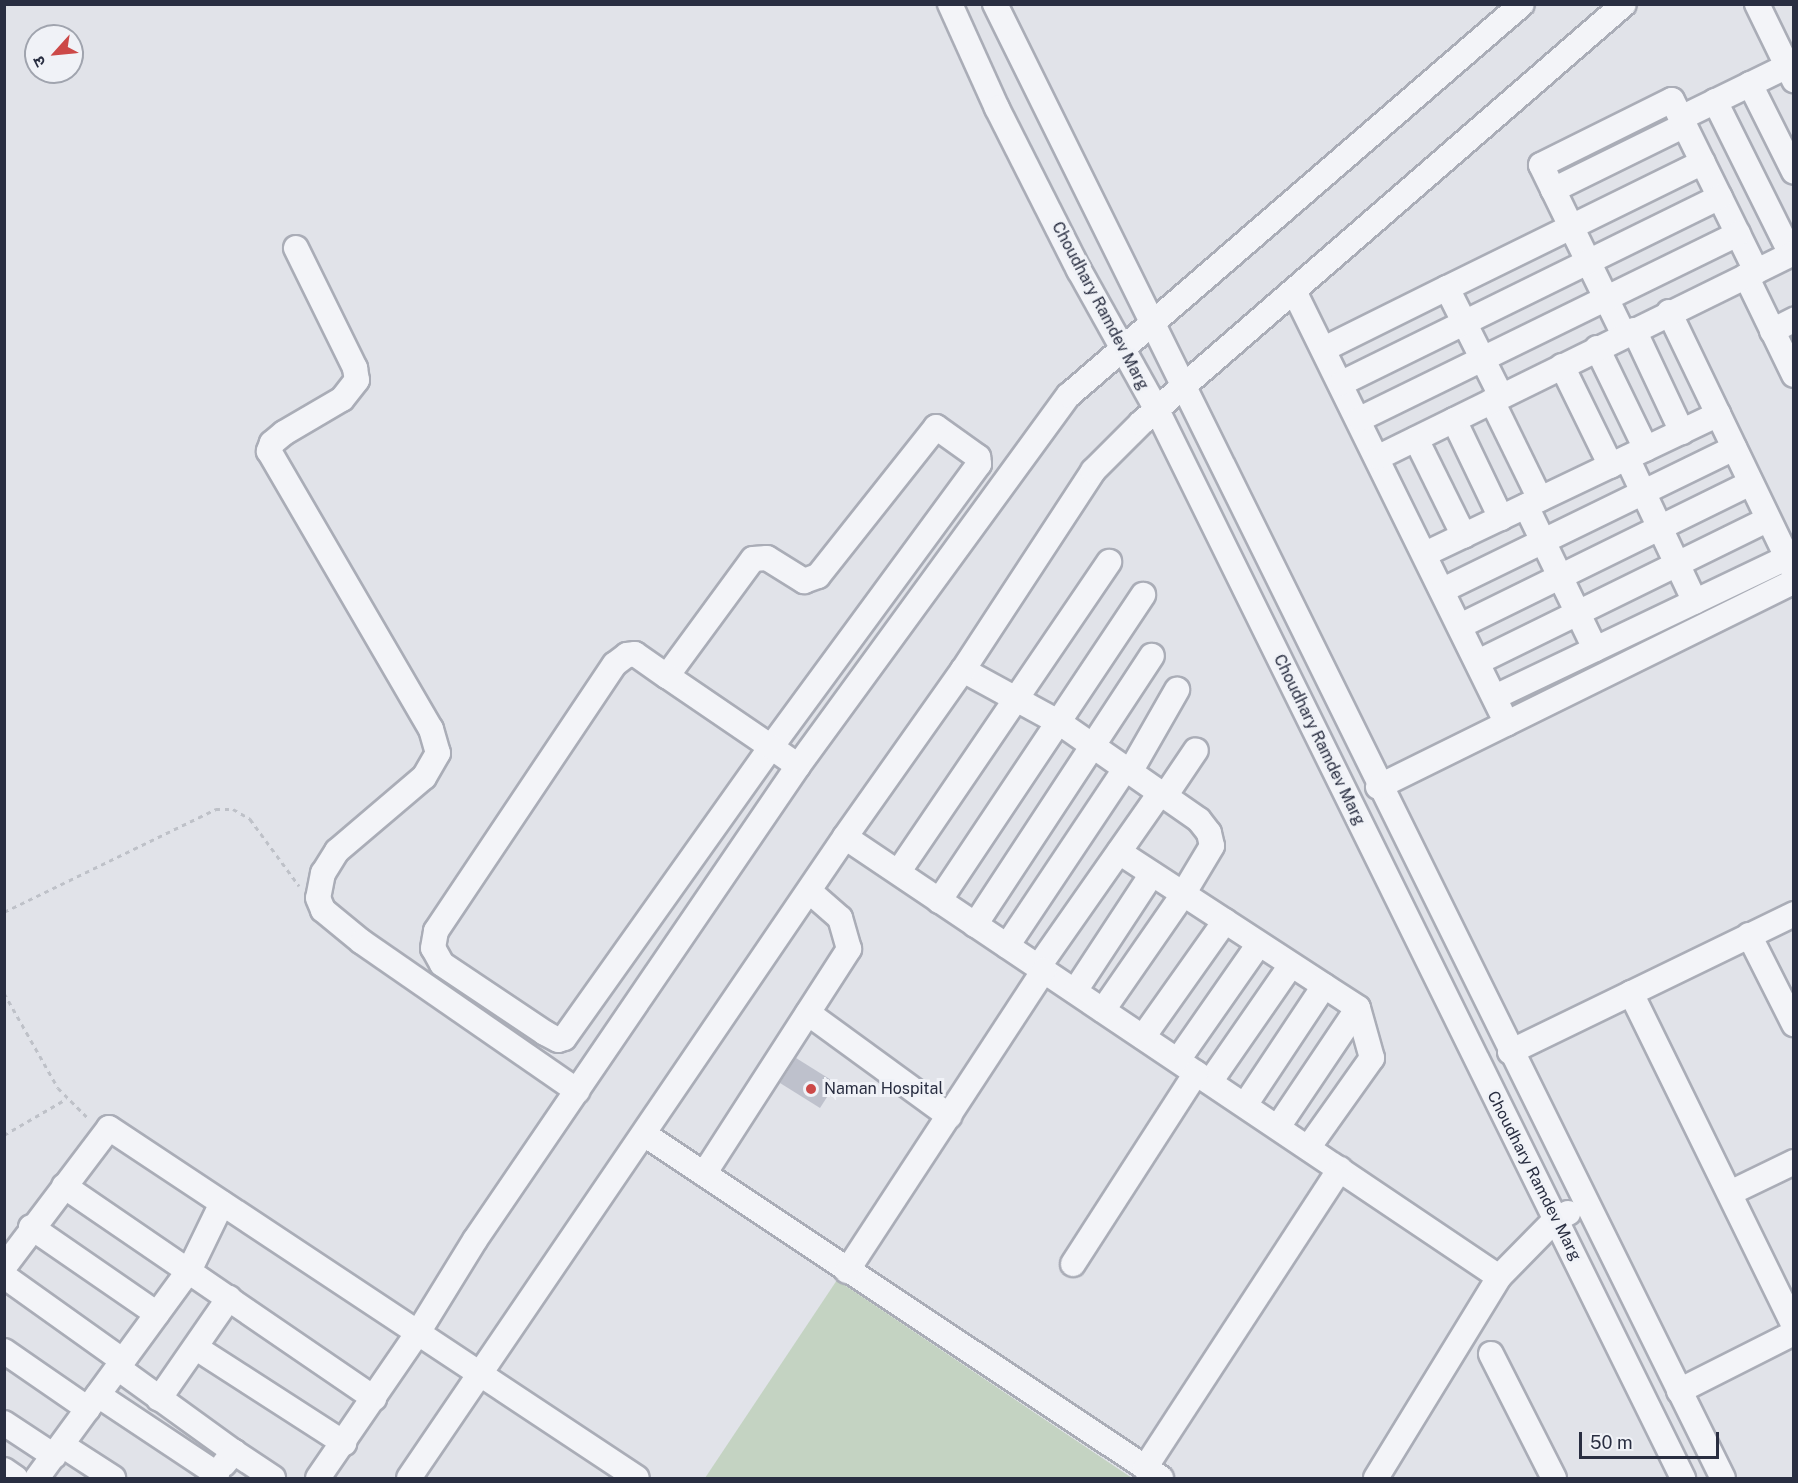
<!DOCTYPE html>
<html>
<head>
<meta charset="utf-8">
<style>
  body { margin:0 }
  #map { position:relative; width:1798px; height:1483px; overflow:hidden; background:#e1e3e9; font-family:"Public Sans","Noto Sans Devanagari",sans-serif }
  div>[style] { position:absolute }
  .green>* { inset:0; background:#c4d3c2 }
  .building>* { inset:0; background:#bec1cc }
  .path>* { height:3px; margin-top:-1.5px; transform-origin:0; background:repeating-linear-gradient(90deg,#bec1c8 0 4.5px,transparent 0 9px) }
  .roads { filter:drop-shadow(2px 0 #aaadb7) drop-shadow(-2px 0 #aaadb7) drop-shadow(0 2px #aaadb7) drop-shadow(0 -2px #aaadb7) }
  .minor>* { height:24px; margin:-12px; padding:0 12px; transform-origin:12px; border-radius:12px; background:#f3f4f8 }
  .dots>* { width:16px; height:16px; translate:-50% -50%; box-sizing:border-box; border:3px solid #f0f2f7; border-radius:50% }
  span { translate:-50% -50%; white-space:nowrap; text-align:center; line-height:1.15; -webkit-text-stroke:6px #f0f2f7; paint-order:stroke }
  .street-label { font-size:16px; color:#292e41 }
  .poi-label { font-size:16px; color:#292e41 }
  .left { translate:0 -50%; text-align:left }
  .frame { position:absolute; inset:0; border:6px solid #292e41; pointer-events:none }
  .north { position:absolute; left:24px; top:24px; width:60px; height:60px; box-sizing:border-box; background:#f0f2f7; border:2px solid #a0a4ae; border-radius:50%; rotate:243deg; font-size:16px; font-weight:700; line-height:24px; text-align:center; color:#292e41 }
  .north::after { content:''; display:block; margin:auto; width:21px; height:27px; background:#cc4948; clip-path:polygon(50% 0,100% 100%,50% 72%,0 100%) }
  .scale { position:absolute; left:1579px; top:1432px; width:140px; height:27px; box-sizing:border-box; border:3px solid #292e41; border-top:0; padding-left:8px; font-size:18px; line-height:21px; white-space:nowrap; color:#292e41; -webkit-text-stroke:4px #f0f2f7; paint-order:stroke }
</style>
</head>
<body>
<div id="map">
  <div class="green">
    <i style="clip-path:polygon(837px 1280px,1132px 1478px,705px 1478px)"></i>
  </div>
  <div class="building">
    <i style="clip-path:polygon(796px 1058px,836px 1083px,820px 1108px,780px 1083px)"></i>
  </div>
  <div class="path">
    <i style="left:4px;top:912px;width:236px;rotate:-25.9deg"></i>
    <i style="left:216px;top:809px;width:17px"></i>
    <i style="left:233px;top:809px;width:20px;rotate:30deg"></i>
    <i style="left:250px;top:819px;width:83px;rotate:53.8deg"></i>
    <i style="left:4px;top:993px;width:109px;rotate:60.4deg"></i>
    <i style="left:58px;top:1088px;width:45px;rotate:45deg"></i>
    <i style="left:4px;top:1135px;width:72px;rotate:-30.1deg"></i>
  </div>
  <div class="roads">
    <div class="minor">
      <i style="left:950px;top:4px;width:114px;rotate:65.7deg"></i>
      <i style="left:997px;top:108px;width:182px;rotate:63.2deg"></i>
      <i style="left:1079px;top:270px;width:160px;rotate:60.9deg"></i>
      <i style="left:1157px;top:410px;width:1191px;rotate:63.78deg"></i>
      <i style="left:995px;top:4px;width:1644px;rotate:63.72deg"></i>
      <i style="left:1757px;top:4px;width:85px;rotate:64deg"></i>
      <i style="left:1750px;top:84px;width:98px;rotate:63.4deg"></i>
      <i style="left:1715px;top:101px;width:171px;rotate:63.6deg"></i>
      <i style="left:1681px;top:118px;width:126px;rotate:-26deg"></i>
      <i style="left:1553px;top:190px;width:147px;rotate:-26.2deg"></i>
      <i style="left:296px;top:248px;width:134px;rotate:63.8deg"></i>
      <i style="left:355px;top:368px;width:12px;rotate:81deg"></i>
      <i style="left:357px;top:380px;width:24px;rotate:128deg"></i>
      <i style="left:342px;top:399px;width:67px;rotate:149.6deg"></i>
      <i style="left:284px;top:433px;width:16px;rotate:140deg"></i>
      <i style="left:272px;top:443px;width:9px;rotate:111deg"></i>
      <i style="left:269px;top:451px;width:322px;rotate:59.8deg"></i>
      <i style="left:431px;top:729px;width:25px;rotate:74deg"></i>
      <i style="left:438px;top:753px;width:28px;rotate:120deg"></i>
      <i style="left:424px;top:777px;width:114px;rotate:139.6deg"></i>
      <i style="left:337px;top:851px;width:26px;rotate:122deg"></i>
      <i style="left:323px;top:873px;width:25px;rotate:101deg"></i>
      <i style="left:318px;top:898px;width:13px;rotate:67deg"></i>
      <i style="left:323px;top:910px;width:50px;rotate:39.4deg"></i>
      <i style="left:362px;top:942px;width:262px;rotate:34.7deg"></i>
      <i style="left:1746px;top:276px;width:110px;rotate:64.1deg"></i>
      <i style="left:1447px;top:288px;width:285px;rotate:-26.2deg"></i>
      <i style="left:1294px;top:291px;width:482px;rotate:63.8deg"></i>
      <i style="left:1669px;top:312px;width:288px;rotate:64.3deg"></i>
      <i style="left:1634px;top:330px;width:113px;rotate:64.8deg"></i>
      <i style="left:1772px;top:331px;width:25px;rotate:-27deg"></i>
      <i style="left:1624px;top:335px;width:189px;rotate:-116deg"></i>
      <i style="left:1541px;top:165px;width:146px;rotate:-26.4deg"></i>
      <i style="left:1672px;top:100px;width:191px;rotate:63.8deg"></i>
      <i style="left:1597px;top:348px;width:112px;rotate:64.1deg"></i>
      <i style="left:1324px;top:349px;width:137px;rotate:-26.4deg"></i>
      <i style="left:1447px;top:288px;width:121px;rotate:63.4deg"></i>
      <i style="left:1562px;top:366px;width:111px;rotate:63.9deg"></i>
      <i style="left:1342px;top:383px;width:421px;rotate:-26.2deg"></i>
      <i style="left:1492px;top:401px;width:109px;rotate:63.9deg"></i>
      <i style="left:1360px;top:419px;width:421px;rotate:-26.1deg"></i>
      <i style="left:1454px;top:420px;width:109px;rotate:64.4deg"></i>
      <i style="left:1416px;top:439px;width:108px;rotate:63.7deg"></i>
      <i style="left:1379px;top:457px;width:462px;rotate:-26.2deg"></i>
      <i style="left:1627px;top:458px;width:159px;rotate:64.7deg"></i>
      <i style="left:1526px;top:506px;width:159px;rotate:64.2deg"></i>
      <i style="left:1425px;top:554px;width:325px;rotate:-25.5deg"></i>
      <i style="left:1443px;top:590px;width:324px;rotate:-26deg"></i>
      <i style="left:1460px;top:626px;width:324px;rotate:-26.2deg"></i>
      <i style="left:1478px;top:662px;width:323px;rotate:-26.2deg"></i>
      <i style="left:963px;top:670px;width:111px;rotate:28.7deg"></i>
      <i style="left:1060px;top:723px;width:169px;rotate:34.9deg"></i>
      <i style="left:1199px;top:820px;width:16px;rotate:52deg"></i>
      <i style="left:1209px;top:833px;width:13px;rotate:77deg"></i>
      <i style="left:1212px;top:846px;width:58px;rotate:121deg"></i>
      <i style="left:1182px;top:896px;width:139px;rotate:124.7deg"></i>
      <i style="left:667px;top:676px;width:145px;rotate:-53.7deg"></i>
      <i style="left:753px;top:559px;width:14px;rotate:-4deg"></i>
      <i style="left:767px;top:558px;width:44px;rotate:31.9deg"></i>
      <i style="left:804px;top:581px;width:15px;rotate:-20deg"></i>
      <i style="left:818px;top:576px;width:190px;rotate:-51.6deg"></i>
      <i style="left:936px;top:427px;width:52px;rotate:35.5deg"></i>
      <i style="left:978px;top:457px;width:7px;rotate:82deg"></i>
      <i style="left:979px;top:464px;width:351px;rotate:126.3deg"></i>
      <i style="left:771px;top:747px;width:357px;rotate:125.4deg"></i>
      <i style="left:564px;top:1038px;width:6px;rotate:162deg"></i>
      <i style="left:558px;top:1040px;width:15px;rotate:-152deg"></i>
      <i style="left:545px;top:1033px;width:124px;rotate:-146.2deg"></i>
      <i style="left:442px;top:964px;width:18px;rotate:-119deg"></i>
      <i style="left:433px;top:948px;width:17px;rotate:-80deg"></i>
      <i style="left:436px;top:931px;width:321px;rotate:-56.2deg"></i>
      <i style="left:615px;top:664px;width:15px;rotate:-37deg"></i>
      <i style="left:627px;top:655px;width:8px;rotate:-7deg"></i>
      <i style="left:635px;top:654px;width:39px;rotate:35deg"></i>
      <i style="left:667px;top:676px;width:126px;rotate:34.3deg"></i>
      <i style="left:771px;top:747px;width:33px;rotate:35deg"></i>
      <i style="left:1495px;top:697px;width:323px;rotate:-25.5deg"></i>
      <i style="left:1130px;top:772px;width:95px;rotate:-60.2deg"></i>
      <i style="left:1378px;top:787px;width:464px;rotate:-26.3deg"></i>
      <i style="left:1165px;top:796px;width:55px;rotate:-56deg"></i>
      <i style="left:845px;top:837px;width:788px;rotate:33.93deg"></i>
      <i style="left:1119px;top:852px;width:285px;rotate:33.1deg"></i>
      <i style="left:1358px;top:1008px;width:52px;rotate:74.4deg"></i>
      <i style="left:1372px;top:1058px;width:110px;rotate:125.4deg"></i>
      <i style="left:899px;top:871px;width:374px;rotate:-55.8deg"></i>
      <i style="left:939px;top:901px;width:368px;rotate:-56.3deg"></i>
      <i style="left:975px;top:925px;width:322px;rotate:-56.7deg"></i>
      <i style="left:1749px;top:935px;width:100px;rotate:63.2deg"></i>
      <i style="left:1007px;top:946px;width:213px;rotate:-56.3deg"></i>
      <i style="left:1039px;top:966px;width:211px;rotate:-55deg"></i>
      <i style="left:1075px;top:991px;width:140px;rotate:-56.7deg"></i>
      <i style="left:1631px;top:993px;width:370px;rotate:63.9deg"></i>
      <i style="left:808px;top:1013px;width:175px;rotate:36.1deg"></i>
      <i style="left:1143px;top:1037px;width:142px;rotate:-54.7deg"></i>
      <i style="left:1510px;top:1052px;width:316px;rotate:-25.9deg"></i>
      <i style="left:1178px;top:1060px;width:141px;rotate:-55.1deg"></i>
      <i style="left:1210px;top:1082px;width:142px;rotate:-55.3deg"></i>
      <i style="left:1245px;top:1105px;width:143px;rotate:-56.4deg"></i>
      <i style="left:1278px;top:1127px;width:143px;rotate:-56.1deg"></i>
      <i style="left:644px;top:1134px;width:621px;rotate:33.64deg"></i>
      <i style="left:704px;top:1174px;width:268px;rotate:-57.2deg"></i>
      <i style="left:849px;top:949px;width:32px;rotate:-106deg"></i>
      <i style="left:840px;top:918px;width:41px;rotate:-138.9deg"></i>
      <i style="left:64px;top:1186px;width:376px;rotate:34.4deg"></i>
      <i style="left:1730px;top:1193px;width:71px;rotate:-25.8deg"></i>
      <i style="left:31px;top:1227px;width:153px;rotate:34.6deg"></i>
      <i style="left:1073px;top:1264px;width:227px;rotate:-57.2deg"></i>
      <i style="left:4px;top:1267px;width:174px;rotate:-52.9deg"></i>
      <i style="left:109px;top:1128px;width:633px;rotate:33.54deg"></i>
      <i style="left:847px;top:1271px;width:360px;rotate:-56.8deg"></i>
      <i style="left:4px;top:1276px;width:146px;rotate:35.5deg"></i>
      <i style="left:198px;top:1349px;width:174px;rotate:32.8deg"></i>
      <i style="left:4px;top:1351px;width:102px;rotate:34.6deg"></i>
      <i style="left:1491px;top:1354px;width:139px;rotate:63.1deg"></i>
      <i style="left:118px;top:1368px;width:143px;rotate:35.9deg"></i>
      <i style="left:1679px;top:1391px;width:129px;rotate:-26.8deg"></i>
      <i style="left:98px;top:1395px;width:143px;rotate:33.6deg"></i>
      <i style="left:159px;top:1399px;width:123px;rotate:-55.3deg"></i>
      <i style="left:4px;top:1423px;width:60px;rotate:33.4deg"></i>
      <i style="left:62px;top:1445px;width:61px;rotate:32.9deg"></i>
      <i style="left:224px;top:1464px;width:16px;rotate:-50deg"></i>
      <i style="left:234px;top:1452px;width:47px;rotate:33.7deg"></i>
      <i style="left:1145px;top:1468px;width:357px;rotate:-56.9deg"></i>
      <i style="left:4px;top:1470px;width:14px;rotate:34deg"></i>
      <i style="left:37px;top:1478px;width:259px;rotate:-53.8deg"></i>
      <i style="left:190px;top:1269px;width:73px;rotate:-64.1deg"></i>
      <i style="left:318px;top:1478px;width:178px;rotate:-55.5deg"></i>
      <i style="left:419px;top:1331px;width:107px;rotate:-58.4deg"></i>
      <i style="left:475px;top:1240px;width:574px;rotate:-55.73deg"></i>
      <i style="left:798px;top:766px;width:459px;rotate:-53.9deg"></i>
      <i style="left:1069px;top:395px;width:598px;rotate:-40.8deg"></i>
      <i style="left:409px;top:1478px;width:775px;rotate:-55.78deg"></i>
      <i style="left:845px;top:837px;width:204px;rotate:-54.8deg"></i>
      <i style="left:963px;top:670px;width:238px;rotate:-56.8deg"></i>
      <i style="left:1093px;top:471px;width:68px;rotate:-45deg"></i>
      <i style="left:1141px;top:423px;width:639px;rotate:-40.94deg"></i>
      <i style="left:1376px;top:1478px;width:236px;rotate:-58.5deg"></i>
      <i style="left:1499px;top:1277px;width:80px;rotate:-45.5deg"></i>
      <i style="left:1555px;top:1220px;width:15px;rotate:-28deg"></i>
    </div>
  </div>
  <div class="dots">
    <i style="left:811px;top:1089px;background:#cc4948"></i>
  </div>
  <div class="street-label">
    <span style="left:1100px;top:306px;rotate:62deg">Choudhary Ramdev Marg</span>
    <span style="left:1319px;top:740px;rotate:64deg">Choudhary Ramdev Marg</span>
    <span style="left:1534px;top:1176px;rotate:63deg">Choudhary Ramdev Marg</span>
  </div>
  <div class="poi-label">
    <span class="left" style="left:824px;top:1089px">Naman Hospital</span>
  </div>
  <div class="frame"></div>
  <div class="north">उ</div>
  <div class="scale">50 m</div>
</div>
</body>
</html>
